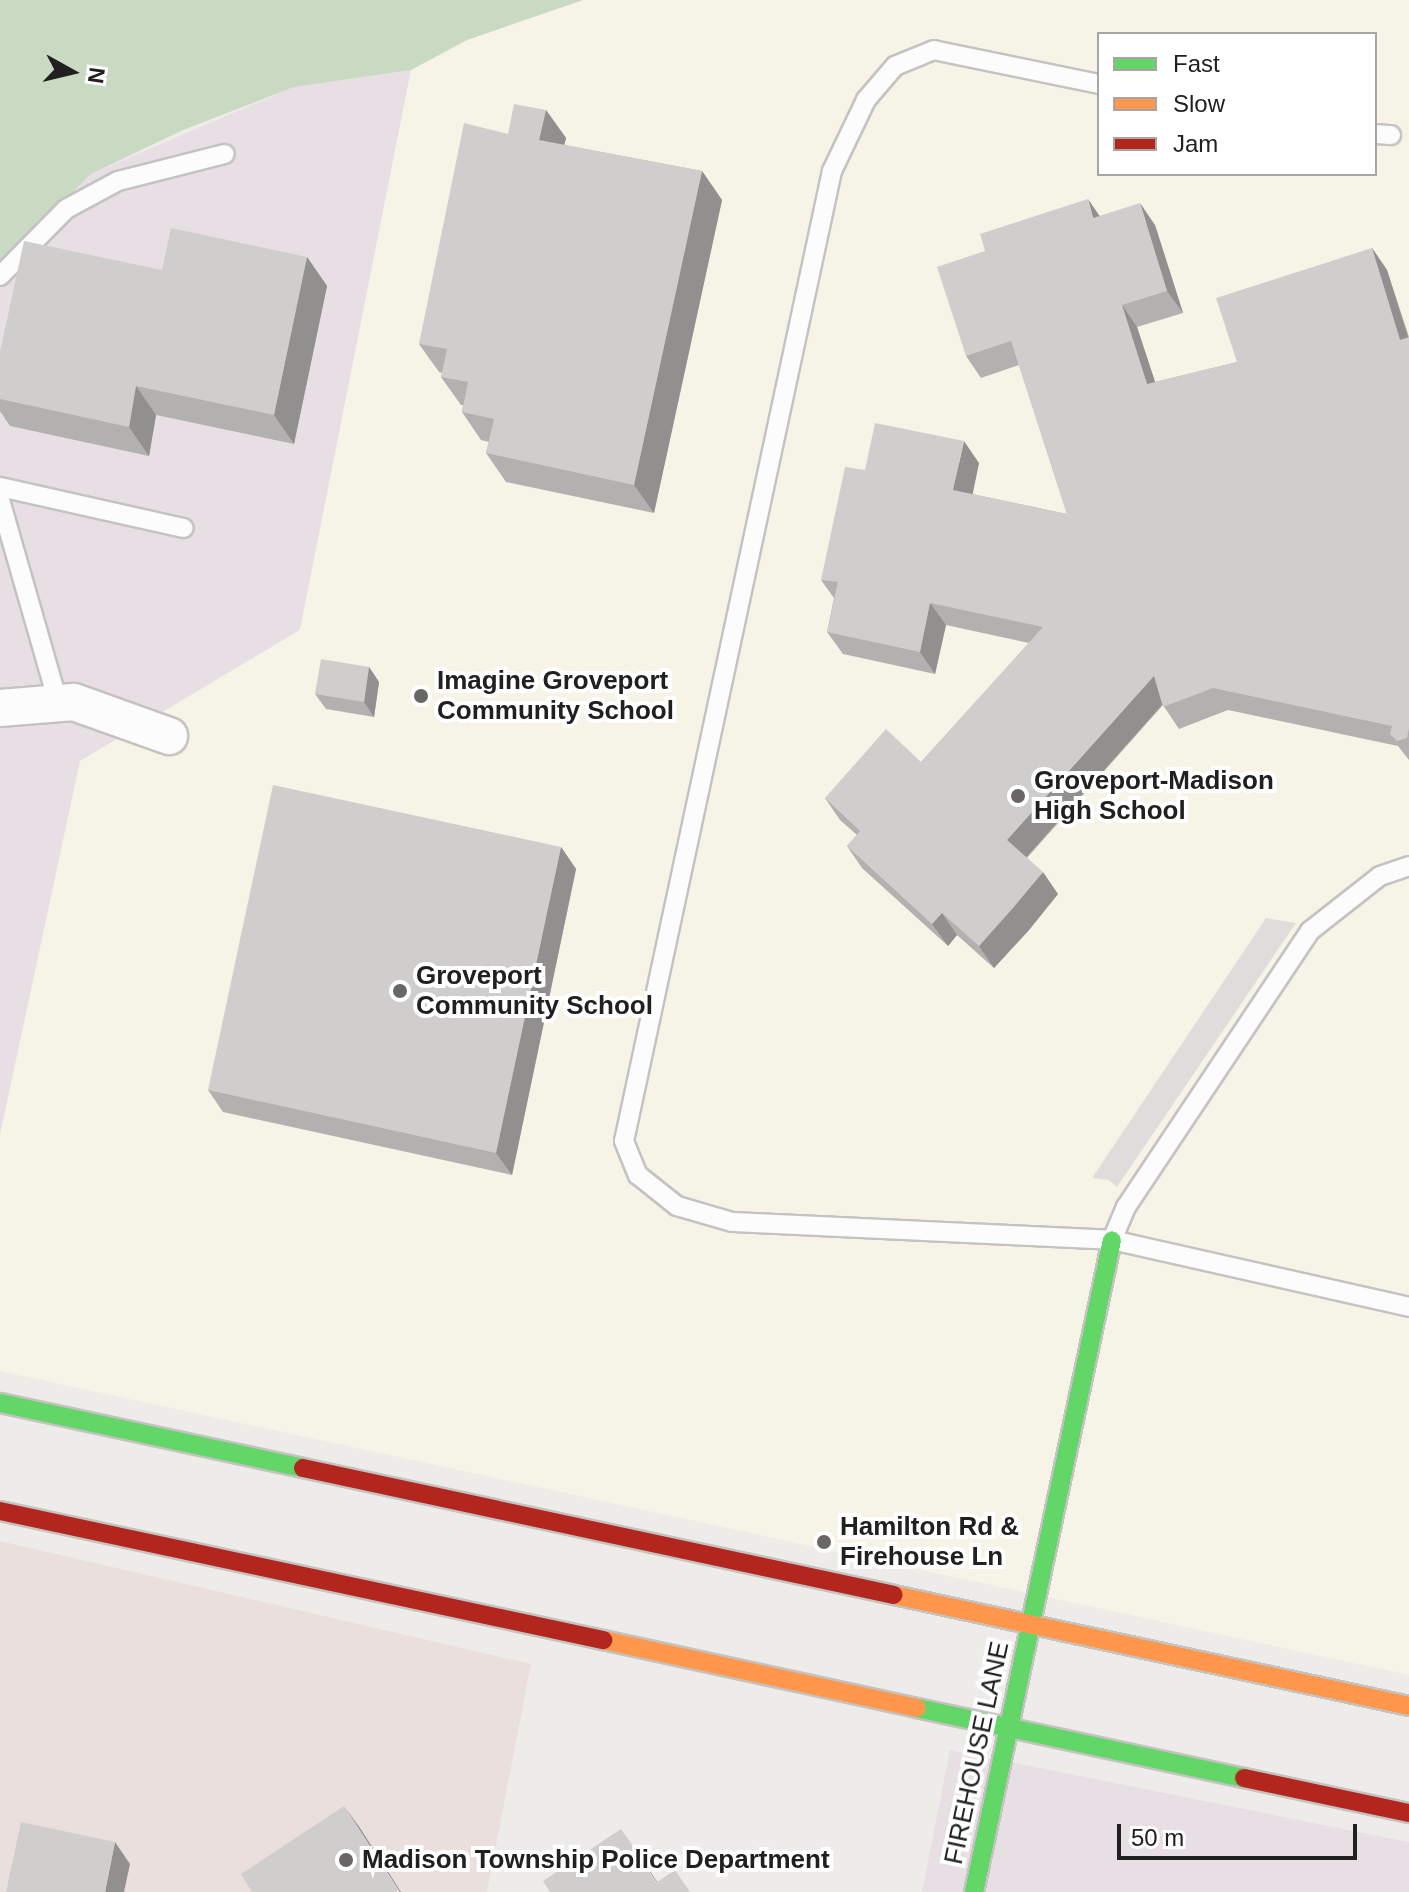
<!DOCTYPE html>
<html>
<head>
<meta charset="utf-8">
<style>
  body { margin:0 }
  #map { position:relative; width:1409px; height:1892px; overflow:hidden; background:#eeece9; font-family:Helvetica,sans-serif }
  div>[style] { position:absolute }
  .commercial>* { inset:0; background:#eadfdd }
  .industrial>* { inset:0; background:#e7dfe3 }
  .education>* { inset:0; background:#f5f4e7 }
  .forest>* { inset:0; background:#cad9c2 }
  .parking>* { inset:0; background:#dedddc }
  .roads { filter:drop-shadow(2px 0 #c4c3c1) drop-shadow(-2px 0 #c4c3c1) drop-shadow(0 2px #c4c3c1) drop-shadow(0 -2px #c4c3c1) }
  .lane>* { height:18px; margin:-9px; padding:0 9px; transform-origin:9px; border-radius:9px; background:#fcfcfc }
  .street>* { height:36px; margin:-18px; padding:0 18px; transform-origin:18px; border-radius:18px; background:#fcfcfc }
  .fast>* { height:18px; margin:-9px; padding:0 9px; transform-origin:9px; border-radius:9px; background:#63d668 }
  .slow>* { height:18px; margin:-9px; padding:0 9px; transform-origin:9px; border-radius:9px; background:#ff974d }
  .jam>* { height:18px; margin:-9px; padding:0 9px; transform-origin:9px; border-radius:9px; background:#b3261e }
  .wall>* { inset:0; background:#b3b1af }
  .shaded-wall>* { inset:0; background:#92908f }
  .building>* { inset:0; background:#d0cecc }
  .dots>* { width:22px; height:22px; translate:-50% -50%; box-sizing:border-box; border:4px solid #fff; border-radius:50% }
  span { translate:-50% -50%; white-space:nowrap; text-align:center; line-height:1.15; -webkit-text-stroke:8px #fff; paint-order:stroke }
  .poi-label { font-size:26px; color:#202020; font-weight:700 }
  .left { translate:0 -50%; text-align:left }
  .street-label { font-size:26px; color:#202020 }
  .legend { position:absolute; left:1097px; top:32px; width:280px; height:144px; box-sizing:border-box; background:#fff; border:2px solid #a6a6a6; margin:0; padding:10px 14px; list-style:none; font-size:24px; color:#202020 }
  .legend li { display:flex; align-items:center; gap:16px; height:40px }
  .legend b { width:40px; border:2px solid #a6a6a6 }
  .north { position:absolute; left:32px; top:32px; width:80px; height:80px; -webkit-text-stroke:6px #fff; paint-order:stroke; rotate:98deg; font-size:22px; font-weight:700; line-height:32px; text-align:center; color:#202020 }
  .north::after { content:''; display:block; margin:auto; width:28px; height:36px; background:#202020; clip-path:polygon(50% 0,100% 100%,50% 72%,0 100%) }
  .scale { position:absolute; left:1117px; top:1824px; width:240px; height:36px; box-sizing:border-box; border:4px solid #202020; border-top:0; padding-left:10px; font-size:24px; line-height:28px; white-space:nowrap; color:#202020; -webkit-text-stroke:6px #fff; paint-order:stroke }
</style>
</head>
<body>
<div id="map">
  <div class="commercial">
    <i style="clip-path:polygon(0 1541px,531px 1664px,487px 1892px,0 1892px)"></i>
  </div>
  <div class="industrial">
    <i style="clip-path:polygon(411px 70px,300px 630px,80px 762px,0 1135px,0 264px,91px 174px,294px 87px)"></i>
    <i style="clip-path:polygon(950px 1750px,1409px 1842px,1409px 1892px,922px 1892px)"></i>
  </div>
  <div class="education">
    <i style="clip-path:polygon(evenodd,583px 0,1409px 0,1409px 1675px,0 1371px,0 1135px,80px 761px,300px 630px,411px 70px,467px 40px,583px 0,1099px 34px,1375px 34px,1375px 174px,1099px 174px,1099px 34px)"></i>
  </div>
  <div class="forest">
    <i style="clip-path:polygon(0 0,583px 0,467px 40px,411px 70px,294px 87px,183px 130px,91px 174px,0 264px)"></i>
  </div>
  <div class="parking">
    <i style="clip-path:polygon(1266px 918px,1296px 923px,1117px 1187px,1109px 1180px,1092px 1178px)"></i>
  </div>
  <div class="roads">
    <div class="lane">
      <i style="left:1099px;top:84px;width:168px;rotate:-168.4deg"></i>
      <i style="left:934px;top:50px;width:42px;rotate:157.7deg"></i>
      <i style="left:895px;top:66px;width:45px;rotate:130.5deg"></i>
      <i style="left:866px;top:100px;width:79px;rotate:115.6deg"></i>
      <i style="left:832px;top:171px;width:992px;rotate:102.1deg"></i>
      <i style="left:624px;top:1141px;width:37px;rotate:68deg"></i>
      <i style="left:638px;top:1175px;width:50px;rotate:38.5deg"></i>
      <i style="left:677px;top:1206px;width:57px;rotate:16.2deg"></i>
      <i style="left:732px;top:1222px;width:380px;rotate:2.7deg"></i>
      <i style="left:1112px;top:1240px;width:304px;rotate:12.7deg"></i>
      <i style="left:1375px;top:134px;width:16px;rotate:4deg"></i>
      <i style="left:0;top:276px;width:94px;rotate:-45.4deg"></i>
      <i style="left:66px;top:209px;width:59px;rotate:-28.3deg"></i>
      <i style="left:118px;top:181px;width:110px;rotate:-14.2deg"></i>
      <i style="left:0;top:487px;width:188px;rotate:12.6deg"></i>
      <i style="left:0;top:500px;width:210px;rotate:74deg"></i>
      <i style="left:1112px;top:1240px;width:36px;rotate:-67deg"></i>
      <i style="left:1126px;top:1207px;width:332px;rotate:-56.3deg"></i>
      <i style="left:1310px;top:931px;width:89px;rotate:-38.2deg"></i>
      <i style="left:1380px;top:876px;width:31px;rotate:-19deg"></i>
    </div>
    <div class="street">
      <i style="left:0;top:708px;width:74px;rotate:-4.6deg"></i>
      <i style="left:74px;top:702px;width:101px;rotate:19.7deg"></i>
    </div>
    <div class="fast">
      <i style="left:0;top:1403px;width:310px;rotate:12.1deg"></i>
      <i style="left:917px;top:1708px;width:334px;rotate:12.1deg"></i>
      <i style="left:974px;top:1892px;width:666px;rotate:-78.05deg"></i>
    </div>
    <div class="slow">
      <i style="left:894px;top:1595px;width:527px;rotate:12.16deg"></i>
      <i style="left:603px;top:1640px;width:321px;rotate:12.2deg"></i>
    </div>
    <div class="jam">
      <i style="left:303px;top:1468px;width:604px;rotate:12.13deg"></i>
      <i style="left:0;top:1511px;width:617px;rotate:12.08deg"></i>
      <i style="left:1244px;top:1778px;width:169px;rotate:12deg"></i>
    </div>
  </div>
  <div class="wall">
    <i style="clip-path:polygon(546px 110px,566px 138px,564px 145px,702px 171px,722px 200px,654px 513px,506px 482px,486px 453px,489px 442px,481px 440px,462px 412px,463px 405px,461px 405px,441px 377px,442px 373px,439px 372px,419px 344px,508px 134px)"></i>
    <i style="clip-path:polygon(1100px 216px,1155px 225px,1183px 313px,1137px 327px,1155px 382px,1237px 362px,1372px 248px,1387px 270px,1409px 337px,1409px 760px,1398px 746px,1228px 710px,1179px 729px,1163px 705px,1027px 858px,1058px 894px,1029px 930px,994px 968px,957px 935px,948px 946px,862px 868px,847px 846px,857px 835px,840px 820px,825px 798px,921px 762px,1029px 643px,946px 625px,935px 674px,843px 654px,827px 632px,834px 598px,821px 580px,865px 470px,979px 463px,972px 494px,1067px 514px,1019px 365px,981px 378px,966px 356px)"></i>
    <i style="clip-path:polygon(307px 257px,327px 286px,294px 444px,156px 415px,149px 456px,10px 426px,0 411px,0 352px,162px 270px)"></i>
    <i style="clip-path:polygon(369px 667px,379px 682px,374px 717px,326px 709px,315px 694px)"></i>
    <i style="clip-path:polygon(561px 847px,576px 869px,512px 1175px,223px 1112px,208px 1090px)"></i>
  </div>
  <div class="shaded-wall">
    <i style="clip-path:polygon(546px 110px,566px 138px,559px 168px,539px 140px)"></i>
    <i style="clip-path:polygon(702px 171px,722px 200px,654px 513px,634px 485px)"></i>
    <i style="clip-path:polygon(1088px 199px,1103px 221px,1093px 218px)"></i>
    <i style="clip-path:polygon(1140px 203px,1155px 225px,1183px 313px,1167px 291px)"></i>
    <i style="clip-path:polygon(1372px 248px,1387px 270px,1409px 340px,1400px 340px)"></i>
    <i style="clip-path:polygon(307px 257px,327px 286px,294px 444px,274px 415px)"></i>
    <i style="clip-path:polygon(1122px 305px,1137px 327px,1163px 406px,1147px 384px)"></i>
    <i style="clip-path:polygon(136px 386px,156px 415px,149px 456px,129px 427px)"></i>
    <i style="clip-path:polygon(964px 441px,979px 463px,969px 512px,953px 490px)"></i>
    <i style="clip-path:polygon(930px 603px,946px 625px,935px 674px,920px 652px)"></i>
    <i style="clip-path:polygon(369px 667px,379px 682px,374px 717px,364px 702px)"></i>
    <i style="clip-path:polygon(1154px 676px,1169px 697px,1022px 862px,1007px 840px)"></i>
    <i style="clip-path:polygon(561px 847px,576px 869px,512px 1175px,496px 1153px)"></i>
    <i style="clip-path:polygon(1043px 872px,1058px 894px,1029px 930px,994px 968px,979px 946px)"></i>
    <i style="clip-path:polygon(942px 913px,957px 935px,948px 946px,932px 924px)"></i>
    <i style="clip-path:polygon(344px 1806px,360px 1828px,401px 1892px,400px 1892px)"></i>
    <i style="clip-path:polygon(621px 1829px,641px 1858px,664px 1892px,663px 1892px)"></i>
    <i style="clip-path:polygon(115px 1842px,130px 1864px,124px 1892px,105px 1892px)"></i>
  </div>
  <div class="building">
    <i style="clip-path:polygon(514px 104px,546px 110px,539px 140px,702px 171px,634px 485px,486px 453px,494px 419px,462px 412px,468px 382px,441px 377px,447px 349px,419px 344px,464px 123px,508px 134px)"></i>
    <i style="clip-path:polygon(1088px 199px,1093px 218px,1140px 203px,1167px 291px,1122px 305px,1147px 384px,1237px 362px,1216px 298px,1372px 248px,1400px 340px,1409px 337px,1409px 728px,1407px 738px,1397px 741px,1390px 734px,1392px 726px,1213px 688px,1163px 707px,1154px 676px,1007px 840px,1043px 872px,1013px 908px,979px 946px,942px 913px,932px 924px,847px 846px,860px 831px,825px 798px,886px 729px,921px 762px,1043px 627px,930px 603px,920px 652px,827px 632px,838px 582px,821px 580px,845px 467px,865px 470px,875px 423px,964px 441px,953px 490px,1067px 514px,1011px 341px,966px 356px,937px 267px,985px 251px,980px 234px)"></i>
    <i style="clip-path:polygon(171px 228px,307px 257px,274px 415px,136px 386px,129px 427px,0 399px,0 352px,24px 241px,162px 270px)"></i>
    <i style="clip-path:polygon(321px 659px,369px 667px,364px 702px,315px 694px)"></i>
    <i style="clip-path:polygon(273px 785px,561px 847px,496px 1153px,208px 1090px)"></i>
    <i style="clip-path:polygon(344px 1806px,398px 1890px,395px 1892px,252px 1892px,241px 1874px)"></i>
    <i style="clip-path:polygon(21px 1822px,115px 1842px,105px 1892px,6px 1892px)"></i>
    <i style="clip-path:polygon(621px 1829px,656px 1883px,675px 1870px,690px 1892px,550px 1892px,543px 1881px)"></i>
  </div>
  <div class="dots">
    <i style="left:421px;top:696px;background:#686766"></i>
    <i style="left:1018px;top:796px;background:#686766"></i>
    <i style="left:400px;top:991px;background:#686766"></i>
    <i style="left:824px;top:1542px;background:#686766"></i>
    <i style="left:346px;top:1860px;background:#686766"></i>
  </div>
  <div class="poi-label">
    <span class="left" style="left:437px;top:696px">Imagine Groveport<br>Community School</span>
    <span class="left" style="left:1034px;top:796px">Groveport-Madison<br>High School</span>
    <span class="left" style="left:416px;top:991px">Groveport<br>Community School</span>
    <span class="left" style="left:840px;top:1542px">Hamilton Rd &amp;<br>Firehouse Ln</span>
    <span class="left" style="left:362px;top:1860px">Madison Township Police Department</span>
  </div>
  <div class="street-label">
    <span style="left:977px;top:1753px;rotate:-78deg">FIREHOUSE LANE</span>
  </div>
  <ul class="legend">
  <li><b style="height:10px;background:#63d668"></b>Fast</li>
  <li><b style="height:10px;background:#ff974d"></b>Slow</li>
  <li><b style="height:10px;background:#b3261e"></b>Jam</li>
  </ul>
  <div class="north">N</div>
  <div class="scale">50 m</div>
</div>
</body>
</html>
